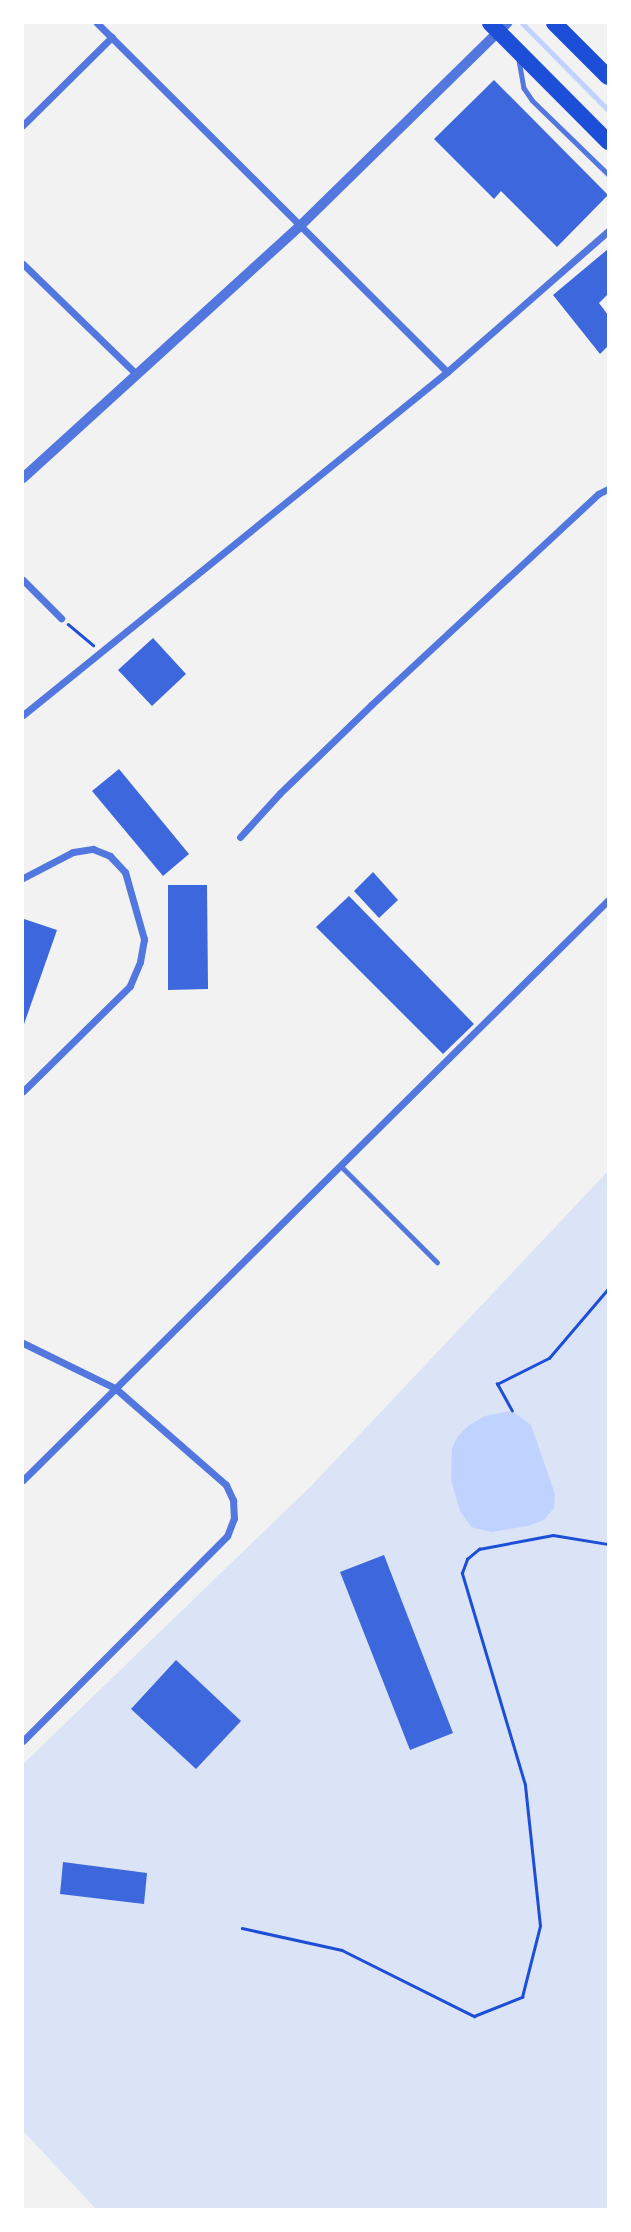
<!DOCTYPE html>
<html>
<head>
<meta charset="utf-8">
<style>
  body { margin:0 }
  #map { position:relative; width:631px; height:2232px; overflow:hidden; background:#f2f2f2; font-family:Barlow,sans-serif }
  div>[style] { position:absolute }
  .green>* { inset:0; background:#dbe4f7 }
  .water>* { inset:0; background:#bfd3fe }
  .stream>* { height:5px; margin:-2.5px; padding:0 2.5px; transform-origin:2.5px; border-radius:2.5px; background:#bfd3fe }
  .building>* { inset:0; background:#3d67dc }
  .path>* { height:2.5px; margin:-1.25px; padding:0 1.25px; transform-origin:1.25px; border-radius:1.25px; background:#1d4ed8 }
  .service>* { height:4.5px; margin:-2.25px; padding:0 2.25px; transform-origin:2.25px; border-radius:2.25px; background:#5277de }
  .minor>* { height:7px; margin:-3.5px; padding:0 3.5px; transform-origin:3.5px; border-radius:3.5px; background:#5277de }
  .tertiary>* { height:10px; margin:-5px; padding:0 5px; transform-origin:5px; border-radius:5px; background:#5277de }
  .trunk>* { height:16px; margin:-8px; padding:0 8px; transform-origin:8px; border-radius:8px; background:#1d4ed8 }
  span { translate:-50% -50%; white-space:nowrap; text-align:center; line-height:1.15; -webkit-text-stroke:5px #fff; paint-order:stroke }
  .frame { position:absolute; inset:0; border:24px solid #fff; pointer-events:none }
</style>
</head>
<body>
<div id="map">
  <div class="green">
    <i style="clip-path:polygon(608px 1171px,608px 2209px,96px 2209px,23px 2131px,23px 1764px,311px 1486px)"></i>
  </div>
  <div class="water">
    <i style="clip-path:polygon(512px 1411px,531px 1425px,555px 1494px,554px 1508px,544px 1520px,528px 1526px,491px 1532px,471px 1527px,460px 1511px,451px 1480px,452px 1448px,458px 1436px,469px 1425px,485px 1416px)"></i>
  </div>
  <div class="stream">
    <i style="left:522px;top:23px;width:122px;rotate:45.3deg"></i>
  </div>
  <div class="building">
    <i style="clip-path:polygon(494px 80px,608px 195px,557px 247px,501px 191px,494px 199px,434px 139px)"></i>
    <i style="clip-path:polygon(608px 249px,608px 294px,599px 303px,608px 315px,608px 346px,600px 354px,553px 295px)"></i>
    <i style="clip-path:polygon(153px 638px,186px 674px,152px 706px,118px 670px)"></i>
    <i style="clip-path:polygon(119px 769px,189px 854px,163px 876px,92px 791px)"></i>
    <i style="clip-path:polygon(373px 872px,398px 900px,379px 918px,354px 891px)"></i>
    <i style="clip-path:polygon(168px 885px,207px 885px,208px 989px,168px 990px)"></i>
    <i style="clip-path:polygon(349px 896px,474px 1024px,443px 1054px,316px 927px)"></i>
    <i style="clip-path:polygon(24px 919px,57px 930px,23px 1027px,23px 924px)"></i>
    <i style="clip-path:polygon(384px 1555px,453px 1733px,410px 1750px,340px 1572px)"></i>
    <i style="clip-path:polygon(176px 1660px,241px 1721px,196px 1769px,131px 1709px)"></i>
    <i style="clip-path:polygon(63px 1862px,147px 1873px,144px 1904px,60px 1894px)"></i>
  </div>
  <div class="path">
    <i style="left:68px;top:624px;width:33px;rotate:40deg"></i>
    <i style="left:512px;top:1411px;width:31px;rotate:-119deg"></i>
    <i style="left:497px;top:1384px;width:58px;rotate:-26.6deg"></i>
    <i style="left:549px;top:1358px;width:91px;rotate:-49.5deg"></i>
    <i style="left:242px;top:1928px;width:102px;rotate:12.4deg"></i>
    <i style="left:342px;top:1950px;width:148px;rotate:26.6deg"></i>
    <i style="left:474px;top:2016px;width:52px;rotate:-21.6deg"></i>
    <i style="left:522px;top:1997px;width:73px;rotate:-75.8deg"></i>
    <i style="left:540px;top:1926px;width:142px;rotate:-96.1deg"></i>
    <i style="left:525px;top:1785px;width:221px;rotate:-106.6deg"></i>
    <i style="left:462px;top:1573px;width:15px;rotate:-70deg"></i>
    <i style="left:467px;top:1559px;width:16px;rotate:-40deg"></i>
    <i style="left:479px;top:1549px;width:75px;rotate:-10.7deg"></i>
    <i style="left:553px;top:1535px;width:56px;rotate:9.3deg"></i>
  </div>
  <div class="service">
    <i style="left:519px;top:60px;width:28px;rotate:80deg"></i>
    <i style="left:524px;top:88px;width:14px;rotate:56deg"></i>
    <i style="left:532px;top:100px;width:106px;rotate:44.2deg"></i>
    <i style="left:341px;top:1166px;width:136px;rotate:45deg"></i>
  </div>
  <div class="minor">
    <i style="left:97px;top:23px;width:494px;rotate:44.9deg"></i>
    <i style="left:23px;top:125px;width:125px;rotate:-44.7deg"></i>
    <i style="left:23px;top:264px;width:159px;rotate:44.2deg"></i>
    <i style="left:23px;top:580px;width:54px;rotate:45deg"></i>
    <i style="left:23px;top:715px;width:545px;rotate:-38.97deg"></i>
    <i style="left:447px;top:372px;width:214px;rotate:-41.2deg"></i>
    <i style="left:240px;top:837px;width:59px;rotate:-47.7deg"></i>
    <i style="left:280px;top:793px;width:127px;rotate:-44deg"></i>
    <i style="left:371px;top:705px;width:310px;rotate:-42.9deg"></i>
    <i style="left:598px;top:494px;width:11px;rotate:-27deg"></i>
    <i style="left:23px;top:878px;width:56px;rotate:-27.5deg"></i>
    <i style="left:73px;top:852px;width:20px;rotate:-9deg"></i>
    <i style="left:93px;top:849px;width:18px;rotate:22deg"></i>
    <i style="left:110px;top:856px;width:22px;rotate:47deg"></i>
    <i style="left:125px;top:872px;width:70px;rotate:74.2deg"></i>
    <i style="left:144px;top:939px;width:23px;rotate:100deg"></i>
    <i style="left:140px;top:962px;width:26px;rotate:113deg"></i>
    <i style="left:130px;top:986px;width:150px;rotate:135.5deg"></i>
    <i style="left:23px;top:1343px;width:102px;rotate:26.1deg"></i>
    <i style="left:115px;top:1388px;width:147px;rotate:41.1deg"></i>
    <i style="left:226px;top:1485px;width:17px;rotate:65deg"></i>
    <i style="left:233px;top:1500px;width:18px;rotate:87deg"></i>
    <i style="left:234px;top:1518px;width:19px;rotate:111deg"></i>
    <i style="left:227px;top:1536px;width:289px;rotate:134.9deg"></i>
    <i style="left:23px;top:1480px;width:824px;rotate:-44.75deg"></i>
  </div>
  <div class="tertiary">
    <i style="left:23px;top:478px;width:376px;rotate:-42.3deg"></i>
    <i style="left:301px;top:225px;width:289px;rotate:-44.4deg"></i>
  </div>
  <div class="trunk">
    <i style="left:490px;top:23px;width:168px;rotate:45.2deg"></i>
    <i style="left:554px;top:23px;width:76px;rotate:45deg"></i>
  </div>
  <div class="frame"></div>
</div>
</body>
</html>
